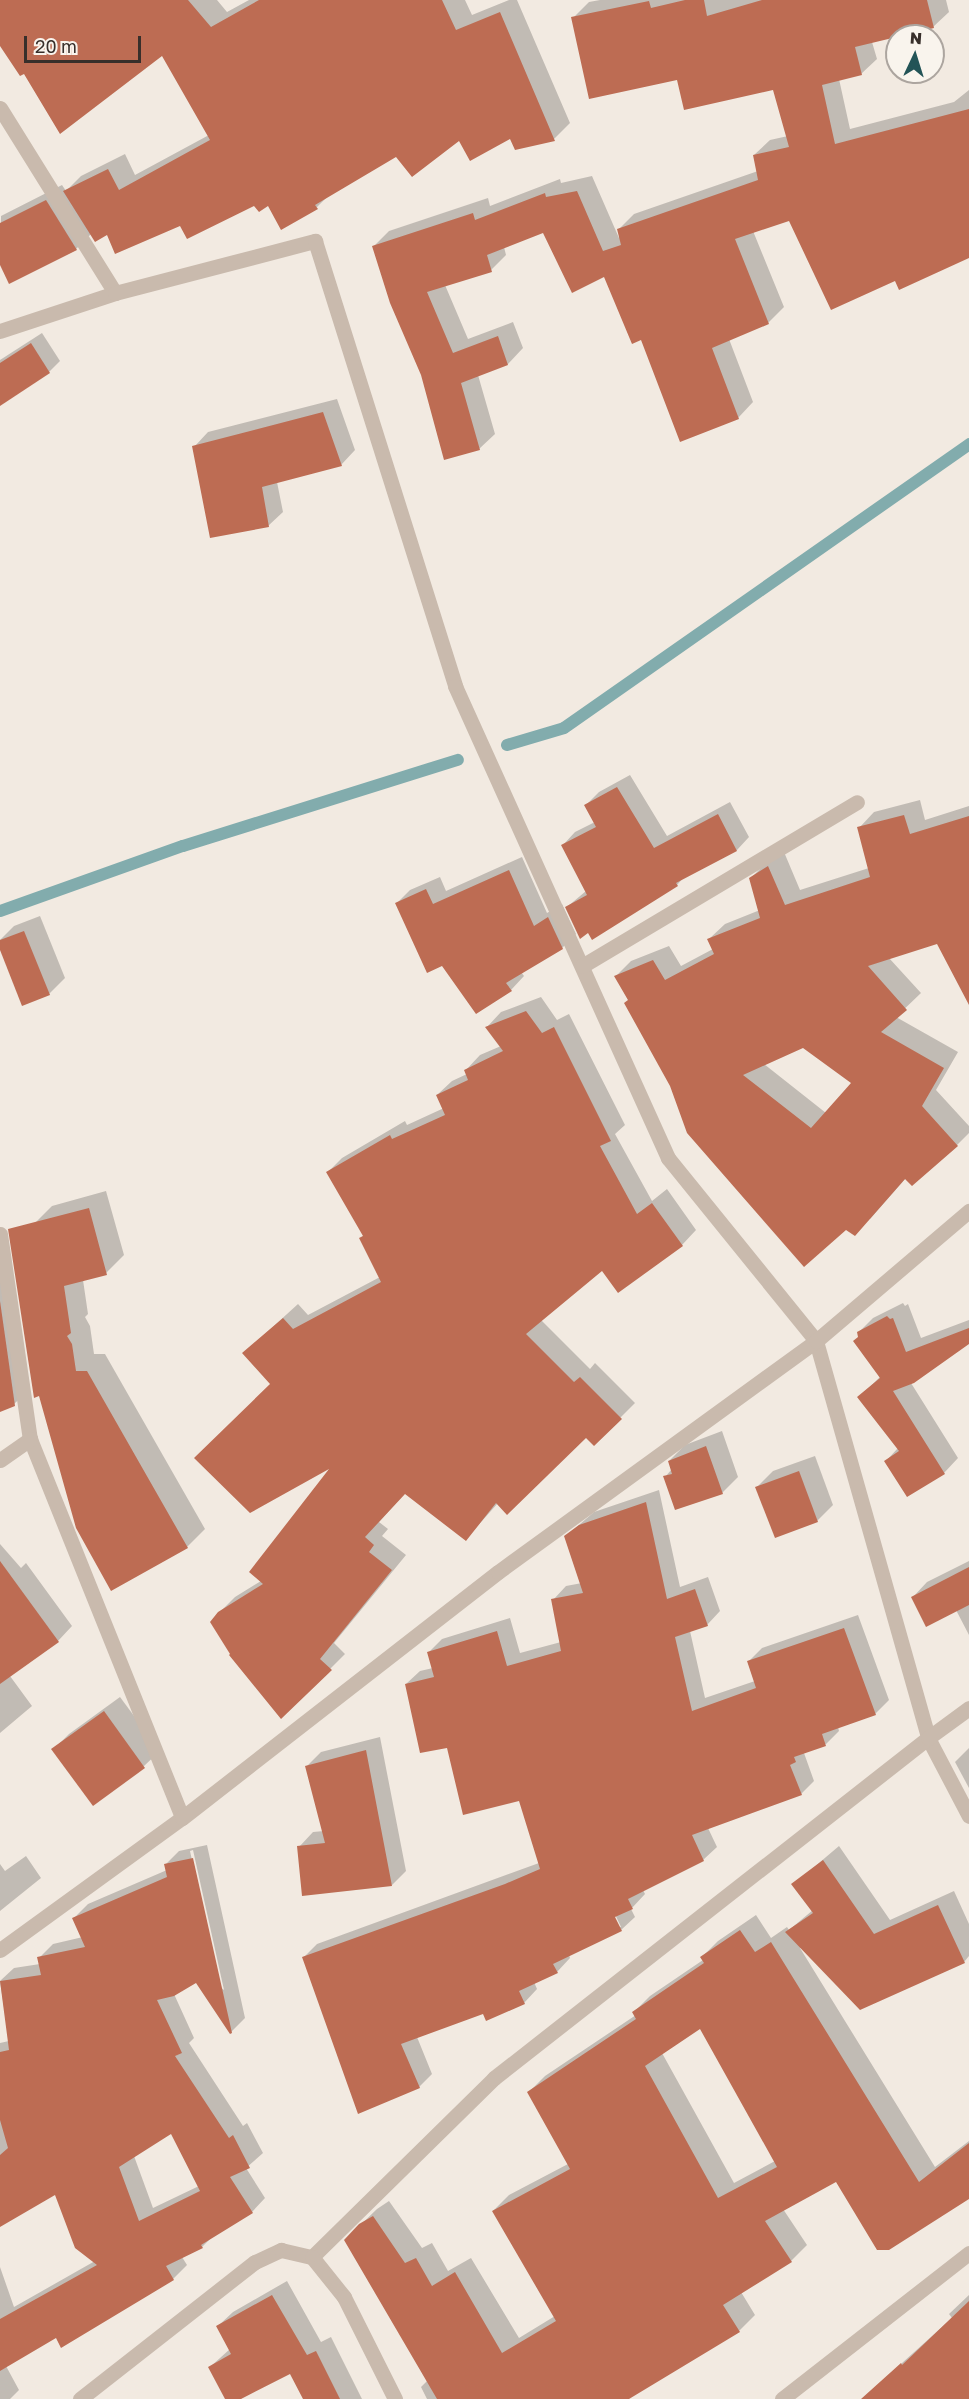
<!DOCTYPE html>
<html>
<head>
<meta charset="utf-8">
<style>
  body { margin:0 }
  #map { position:relative; width:969px; height:2399px; overflow:hidden; background:#f2eae1; font-family:"Golos Text",sans-serif }
  div>[style] { position:absolute }
  .shadow>* { inset:0; background:#0003 }
  .stream>* { height:12px; margin:-6px; padding:0 6px; transform-origin:6px; border-radius:6px; background:#82acad }
  .building>* { inset:0; background:#bd6c53 }
  .minor>* { height:15px; margin:-7.5px; padding:0 7.5px; transform-origin:7.5px; border-radius:7.5px; background:#c9baad }
  .tertiary>* { height:15px; margin:-7.5px; padding:0 7.5px; transform-origin:7.5px; border-radius:7.5px; background:#c9baad }
  span { translate:-50% -50%; white-space:nowrap; text-align:center; line-height:1.15; -webkit-text-stroke:4.5px #f9f4ed; paint-order:stroke }
  .north { position:absolute; left:885px; top:24px; width:60px; height:60px; box-sizing:border-box; background:#f9f4ed; border:2px solid #aca59f; border-radius:50%; rotate:4deg; font-size:16px; font-weight:700; line-height:24px; text-align:center; color:#382f2b }
  .north::after { content:''; display:block; margin:auto; width:21px; height:27px; background:#235457; clip-path:polygon(50% 0,100% 100%,50% 72%,0 100%) }
  .scale { position:absolute; left:24px; top:36px; width:117px; height:27px; box-sizing:border-box; border:3px solid #382f2b; border-top:0; padding-left:8px; font-size:18px; line-height:21px; white-space:nowrap; color:#382f2b; -webkit-text-stroke:4px #f9f4ed; paint-order:stroke }
</style>
</head>
<body>
<div id="map">
  <div class="shadow">
    <i style="clip-path:polygon(0 0,217px 0,227px 12px,249px 0,465px 0,472px 15px,509px 0,517px 0,570px 123px,554px 139px,516px 148px,511px 137px,459px 139px,396px 155px,330px 194px,317px 207px,281px 228px,268px 204px,255px 204px,181px 224px,91px 234px,76px 249px,0 262px,1px 216px,62px 185px,66px 191px,81px 176px,125px 154px,135px 175px,209px 135px,163px 54px,24px 72px,0 43px)"></i>
    <i style="clip-path:polygon(600px 0,946px 0,949px 12px,933px 27px,872px 42px,877px 59px,861px 74px,839px 79px,850px 129px,954px 102px,969px 90px,969px 254px,896px 279px,790px 219px,753px 231px,784px 307px,768px 323px,729px 339px,753px 402px,738px 418px,642px 338px,605px 275px,544px 231px,504px 247px,506px 255px,491px 270px,445px 285px,468px 339px,513px 322px,523px 348px,508px 364px,478px 375px,495px 434px,479px 449px,422px 375px,374px 246px,389px 231px,488px 198px,490px 206px,560px 179px,561px 183px,592px 176px,619px 238px,619px 229px,634px 214px,758px 171px,754px 155px,770px 140px,788px 136px,775px 88px,678px 78px,573px 18px,589px 2px)"></i>
    <i style="clip-path:polygon(42px 333px,60px 361px,49px 372px,0 404px,0 360px)"></i>
    <i style="clip-path:polygon(337px 399px,355px 450px,341px 465px,277px 482px,283px 512px,268px 526px,194px 447px,208px 432px)"></i>
    <i style="clip-path:polygon(630px 775px,667px 836px,730px 802px,749px 837px,737px 850px,684px 877px,677px 885px,567px 907px,586px 891px,563px 845px,575px 832px,595px 822px,586px 805px,599px 792px)"></i>
    <i style="clip-path:polygon(evenodd,920px 800px,925px 820px,969px 806px,969px 1001px,938px 942px,889px 958px,921px 993px,896px 1017px,958px 1052px,936px 1090px,969px 1126px,969px 1133px,957px 1145px,906px 1178px,870px 1219px,671px 1085px,616px 976px,631px 961px,669px 946px,681px 966px,713px 949px,709px 939px,725px 924px,760px 910px,751px 878px,767px 862px,784px 852px,800px 890px,869px 868px,859px 828px,874px 812px,920px 800px,804px 1046px,853px 1083px,826px 1113px,764px 1064px,804px 1046px)"></i>
    <i style="clip-path:polygon(522px 857px,547px 913px,562px 904px,576px 934px,562px 948px,521px 972px,524px 976px,511px 990px,397px 903px,410px 890px,440px 877px,446px 891px)"></i>
    <i style="clip-path:polygon(40px 916px,65px 978px,49px 994px,0 946px,0 940px,14px 926px)"></i>
    <i style="clip-path:polygon(541px 997px,557px 1020px,569px 1014px,625px 1125px,615px 1134px,652px 1201px,667px 1189px,696px 1230px,682px 1245px,602px 1269px,541px 1320px,590px 1369px,595px 1363px,635px 1403px,594px 1444px,586px 1436px,498px 1503px,466px 1539px,406px 1492px,379px 1522px,388px 1529px,382px 1536px,406px 1555px,334px 1643px,345px 1654px,282px 1717px,219px 1613px,235px 1597px,261px 1581px,335px 1464px,272px 1384px,244px 1353px,298px 1304px,308px 1315px,380px 1277px,361px 1238px,364px 1235px,328px 1172px,342px 1158px,405px 1121px,407px 1125px,444px 1108px,437px 1095px,452px 1081px,467px 1074px,466px 1070px,480px 1055px,501px 1046px,487px 1027px,501px 1012px)"></i>
    <i style="clip-path:polygon(106px 1191px,124px 1255px,106px 1273px,83px 1280px,88px 1314px,85px 1317px,90px 1326px,94px 1354px,105px 1354px,205px 1529px,187px 1547px,112px 1589px,34px 1224px,52px 1206px)"></i>
    <i style="clip-path:polygon(0 1247px,29px 1390px,14px 1404px,0 1410px)"></i>
    <i style="clip-path:polygon(903px 1303px,905px 1306px,908px 1304px,921px 1338px,969px 1320px,969px 1342px,911px 1383px,958px 1458px,944px 1473px,886px 1461px,898px 1448px,859px 1397px,880px 1377px,858px 1333px,873px 1318px)"></i>
    <i style="clip-path:polygon(722px 1431px,738px 1477px,722px 1493px,665px 1477px,672px 1469px,669px 1461px,685px 1445px)"></i>
    <i style="clip-path:polygon(815px 1456px,833px 1505px,817px 1521px,757px 1487px,773px 1471px)"></i>
    <i style="clip-path:polygon(evenodd,659px 1490px,680px 1587px,708px 1577px,720px 1611px,707px 1625px,690px 1631px,705px 1698px,755px 1681px,748px 1662px,762px 1648px,858px 1615px,889px 1700px,875px 1714px,838px 1727px,839px 1731px,826px 1744px,804px 1753px,814px 1781px,801px 1794px,708px 1828px,717px 1847px,703px 1860px,643px 1890px,645px 1894px,631px 1909px,635px 1917px,621px 1930px,569px 1955px,570px 1958px,557px 1972px,534px 1982px,537px 1989px,524px 2003px,484px 2012px,417px 2037px,432px 2074px,419px 2087px,304px 1957px,317px 1944px,539px 1863px,520px 1799px,448px 1746px,406px 1684px,420px 1671px,433px 1668px,429px 1652px,442px 1639px,510px 1618px,520px 1653px,561px 1642px,553px 1600px,566px 1586px,582px 1583px,565px 1537px,594px 1512px,659px 1490px,613px 1910px,621px 1927px,618px 1927px,611px 1911px,613px 1910px)"></i>
    <i style="clip-path:polygon(0 1544px,21px 1568px,26px 1563px,72px 1626px,58px 1641px,10px 1676px,32px 1706px,0 1733px)"></i>
    <i style="clip-path:polygon(969px 1561px,969px 1635px,956px 1610px,913px 1597px,927px 1582px)"></i>
    <i style="clip-path:polygon(120px 1697px,160px 1751px,144px 1766px,53px 1750px,69px 1734px)"></i>
    <i style="clip-path:polygon(380px 1737px,406px 1871px,392px 1885px,299px 1847px,313px 1832px,324px 1831px,307px 1766px,321px 1752px)"></i>
    <i style="clip-path:polygon(969px 1748px,969px 1788px,955px 1762px)"></i>
    <i style="clip-path:polygon(evenodd,207px 1845px,245px 2018px,231px 2032px,196px 1981px,174px 1994px,194px 2038px,189px 2043px,243px 2126px,247px 2123px,263px 2153px,246px 2168px,265px 2198px,252px 2212px,214px 2235px,202px 2247px,182px 2257px,187px 2265px,173px 2279px,57px 2336px,6px 2366px,19px 2390px,10px 2399px,0 2399px,0 2267px,14px 2307px,95px 2261px,56px 2193px,0 2226px,0 2043px,9px 2041px,0 1981px,14px 1968px,40px 1964px,39px 1958px,53px 1944px,83px 1937px,74px 1918px,88px 1904px,167px 1870px,166px 1864px,179px 1851px,207px 1845px,193px 1850px,224px 1990px,220px 1987px,190px 1851px,193px 1850px,207px 1845px,171px 2132px,199px 2186px,153px 2208px,134px 2156px,171px 2132px)"></i>
    <i style="clip-path:polygon(evenodd,839px 1846px,890px 1920px,954px 1891px,969px 1924px,969px 1956px,964px 1962px,800px 1948px,935px 2167px,969px 2141px,969px 2197px,889px 2248px,836px 2180px,783px 2209px,807px 2245px,791px 2261px,741px 2292px,755px 2315px,739px 2331px,625px 2399px,427px 2399px,421px 2387px,428px 2380px,345px 2240px,377px 2209px,389px 2201px,422px 2248px,432px 2243px,448px 2271px,471px 2258px,519px 2338px,555px 2316px,493px 2211px,509px 2195px,568px 2164px,529px 2092px,545px 2076px,636px 2015px,634px 2012px,650px 1996px,703px 1960px,702px 1957px,718px 1941px,756px 1915px,771px 1938px,787px 1927px,789px 1930px,813px 1910px,793px 1885px,839px 1846px,700px 2026px,775px 2161px,734px 2183px,662px 2053px,700px 2026px)"></i>
    <i style="clip-path:polygon(26px 1856px,41px 1878px,0 1911px,0 1864px,5px 1871px)"></i>
    <i style="clip-path:polygon(287px 2281px,321px 2342px,331px 2337px,362px 2399px,305px 2399px,291px 2372px,238px 2399px,227px 2399px,210px 2367px,230px 2349px,218px 2326px,233px 2312px)"></i>
    <i style="clip-path:polygon(969px 2295px,969px 2399px,862px 2399px,952px 2318px,949px 2314px)"></i>
  </div>
  <div class="stream">
    <i style="left:507px;top:745px;width:59px;rotate:-16.6deg"></i>
    <i style="left:564px;top:728px;width:495px;rotate:-35deg"></i>
    <i style="left:0;top:911px;width:194px;rotate:-19.6deg"></i>
    <i style="left:183px;top:846px;width:288px;rotate:-17.4deg"></i>
  </div>
  <div class="building">
    <i style="clip-path:polygon(0 0,188px 0,211px 27px,259px 0,442px 0,456px 30px,500px 12px,555px 141px,515px 150px,510px 139px,470px 161px,459px 141px,412px 177px,396px 157px,315px 205px,318px 209px,281px 230px,268px 206px,259px 212px,254px 206px,187px 239px,180px 226px,115px 254px,107px 235px,95px 242px,63px 191px,108px 169px,119px 190px,210px 140px,162px 56px,60px 134px,24px 74px,20px 76px,0 46px)"></i>
    <i style="clip-path:polygon(685px 0,704px 0,707px 16px,762px 0,927px 0,934px 28px,855px 47px,862px 75px,822px 85px,835px 144px,969px 109px,969px 258px,899px 290px,895px 281px,831px 310px,789px 221px,735px 239px,769px 324px,712px 348px,739px 419px,680px 442px,641px 340px,632px 344px,604px 277px,572px 293px,543px 233px,487px 255px,492px 272px,427px 292px,453px 353px,498px 336px,508px 365px,461px 383px,480px 450px,444px 460px,421px 375px,390px 303px,372px 246px,473px 213px,475px 220px,545px 193px,546px 197px,577px 191px,603px 251px,621px 245px,617px 229px,758px 180px,753px 155px,789px 147px,773px 90px,684px 110px,677px 80px,589px 99px,571px 17px,649px 1px,651px 8px)"></i>
    <i style="clip-path:polygon(46px 200px,77px 250px,9px 284px,0 265px,0 223px)"></i>
    <i style="clip-path:polygon(31px 343px,50px 373px,0 406px,0 363px)"></i>
    <i style="clip-path:polygon(323px 412px,342px 466px,262px 487px,269px 527px,210px 538px,192px 446px)"></i>
    <i style="clip-path:polygon(617px 787px,654px 848px,718px 814px,737px 851px,676px 883px,678px 886px,592px 940px,588px 933px,580px 939px,565px 907px,587px 895px,561px 845px,596px 827px,584px 805px)"></i>
    <i style="clip-path:polygon(evenodd,904px 815px,910px 834px,969px 816px,969px 1005px,937px 944px,868px 966px,907px 1010px,881px 1032px,944px 1068px,922px 1106px,958px 1146px,912px 1186px,905px 1179px,855px 1236px,846px 1230px,804px 1267px,687px 1133px,670px 1086px,624px 1003px,628px 1000px,614px 976px,653px 960px,665px 980px,714px 954px,707px 939px,760px 918px,749px 878px,768px 866px,785px 905px,870px 877px,857px 827px,904px 815px,803px 1048px,851px 1083px,811px 1128px,743px 1075px,803px 1048px)"></i>
    <i style="clip-path:polygon(509px 870px,534px 926px,548px 917px,563px 949px,506px 983px,512px 991px,476px 1014px,442px 966px,427px 973px,395px 903px,426px 889px,433px 904px)"></i>
    <i style="clip-path:polygon(24px 931px,50px 995px,22px 1006px,0 950px,0 940px)"></i>
    <i style="clip-path:polygon(526px 1011px,542px 1033px,554px 1027px,611px 1141px,600px 1146px,637px 1214px,652px 1203px,683px 1246px,618px 1293px,602px 1271px,526px 1334px,574px 1382px,580px 1377px,622px 1419px,594px 1446px,586px 1438px,507px 1515px,496px 1503px,466px 1541px,405px 1494px,365px 1537px,374px 1545px,369px 1552px,392px 1570px,320px 1659px,332px 1670px,281px 1719px,229px 1655px,230px 1654px,210px 1622px,218px 1612px,263px 1584px,249px 1572px,329px 1469px,250px 1513px,194px 1458px,270px 1384px,242px 1353px,283px 1318px,293px 1329px,381px 1282px,359px 1238px,363px 1236px,326px 1172px,390px 1135px,392px 1139px,445px 1115px,436px 1095px,468px 1080px,464px 1070px,503px 1051px,485px 1027px)"></i>
    <i style="clip-path:polygon(89px 1208px,107px 1275px,64px 1286px,71px 1333px,67px 1336px,72px 1344px,76px 1371px,87px 1371px,188px 1548px,111px 1591px,76px 1528px,39px 1396px,34px 1398px,8px 1229px)"></i>
    <i style="clip-path:polygon(0 1301px,15px 1406px,0 1412px)"></i>
    <i style="clip-path:polygon(887px 1316px,890px 1319px,893px 1318px,906px 1352px,969px 1328px,969px 1344px,914px 1383px,893px 1391px,945px 1474px,907px 1497px,884px 1461px,899px 1451px,857px 1397px,880px 1378px,853px 1341px,858px 1337px,857px 1332px)"></i>
    <i style="clip-path:polygon(706px 1446px,723px 1494px,675px 1510px,663px 1476px,672px 1474px,668px 1461px)"></i>
    <i style="clip-path:polygon(799px 1471px,818px 1522px,775px 1538px,755px 1487px)"></i>
    <i style="clip-path:polygon(646px 1502px,667px 1599px,695px 1589px,708px 1626px,675px 1637px,692px 1711px,756px 1688px,747px 1661px,844px 1628px,876px 1715px,822px 1734px,826px 1746px,794px 1757px,796px 1762px,790px 1765px,802px 1795px,692px 1835px,704px 1861px,628px 1899px,633px 1909px,615px 1917px,622px 1931px,553px 1964px,558px 1973px,519px 1991px,525px 2004px,486px 2021px,483px 2014px,401px 2044px,420px 2088px,358px 2114px,302px 1957px,505px 1884px,540px 1869px,519px 1801px,463px 1815px,447px 1748px,420px 1753px,405px 1684px,434px 1677px,427px 1652px,497px 1631px,507px 1666px,561px 1651px,551px 1599px,583px 1593px,564px 1536px,579px 1525px)"></i>
    <i style="clip-path:polygon(0 1561px,59px 1642px,0 1684px)"></i>
    <i style="clip-path:polygon(969px 1567px,969px 1605px,926px 1627px,911px 1597px)"></i>
    <i style="clip-path:polygon(104px 1711px,145px 1768px,93px 1806px,51px 1749px)"></i>
    <i style="clip-path:polygon(366px 1750px,392px 1886px,302px 1896px,297px 1846px,325px 1843px,305px 1766px)"></i>
    <i style="clip-path:polygon(evenodd,193px 1858px,232px 2033px,230px 2034px,196px 1983px,174px 1996px,157px 2000px,182px 2053px,175px 2056px,229px 2138px,233px 2135px,250px 2168px,230px 2177px,253px 2213px,201px 2245px,203px 2248px,166px 2266px,174px 2280px,61px 2348px,56px 2338px,0 2371px,0 2319px,97px 2265px,75px 2248px,55px 2195px,0 2227px,0 2155px,8px 2148px,0 2120px,0 2052px,9px 2050px,0 1981px,41px 1975px,37px 1957px,85px 1947px,72px 1918px,167px 1877px,164px 1864px,193px 1858px,171px 2134px,200px 2191px,139px 2221px,119px 2167px,171px 2134px)"></i>
    <i style="clip-path:polygon(823px 1860px,874px 1934px,938px 1905px,965px 1963px,860px 2010px,785px 1932px,813px 1913px,791px 1884px)"></i>
    <i style="clip-path:polygon(evenodd,740px 1930px,755px 1952px,771px 1942px,919px 2182px,969px 2143px,969px 2199px,889px 2250px,877px 2250px,836px 2182px,765px 2221px,792px 2262px,723px 2305px,740px 2332px,629px 2399px,437px 2399px,344px 2240px,359px 2224px,373px 2216px,405px 2263px,416px 2258px,432px 2286px,455px 2272px,502px 2353px,556px 2321px,492px 2211px,570px 2169px,527px 2092px,636px 2019px,632px 2012px,704px 1963px,700px 1957px,740px 1930px,700px 2029px,777px 2167px,718px 2198px,645px 2066px,700px 2029px)"></i>
    <i style="clip-path:polygon(272px 2295px,307px 2355px,316px 2351px,340px 2399px,303px 2399px,290px 2374px,241px 2399px,225px 2399px,208px 2367px,231px 2354px,216px 2326px)"></i>
    <i style="clip-path:polygon(969px 2301px,969px 2399px,861px 2399px,901px 2363px,902px 2365px)"></i>
  </div>
  <div class="minor">
    <i style="left:0;top:108px;width:218px;rotate:58.1deg"></i>
    <i style="left:0;top:331px;width:121px;rotate:-18.3deg"></i>
    <i style="left:115px;top:293px;width:207px;rotate:-14.6deg"></i>
    <i style="left:315px;top:241px;width:467px;rotate:72.5deg"></i>
    <i style="left:455px;top:686px;width:518px;rotate:65.71deg"></i>
    <i style="left:668px;top:1158px;width:235px;rotate:51deg"></i>
    <i style="left:816px;top:1341px;width:412px;rotate:74.2deg"></i>
    <i style="left:928px;top:1738px;width:88px;rotate:62.3deg"></i>
    <i style="left:582px;top:966px;width:320px;rotate:-30.8deg"></i>
    <i style="left:0;top:1234px;width:207px;rotate:81.7deg"></i>
    <i style="left:30px;top:1439px;width:408px;rotate:68.1deg"></i>
    <i style="left:0;top:1460px;width:37px;rotate:-35deg"></i>
    <i style="left:0;top:1950px;width:225px;rotate:-36deg"></i>
    <i style="left:182px;top:1818px;width:400px;rotate:-37.9deg"></i>
    <i style="left:498px;top:1572px;width:393px;rotate:-36deg"></i>
    <i style="left:816px;top:1341px;width:201px;rotate:-40.4deg"></i>
    <i style="left:312px;top:2257px;width:255px;rotate:-44.5deg"></i>
    <i style="left:494px;top:2078px;width:551px;rotate:-38.08deg"></i>
    <i style="left:928px;top:1738px;width:51px;rotate:-36.2deg"></i>
    <i style="left:782px;top:2399px;width:237px;rotate:-38deg"></i>
  </div>
  <div class="tertiary">
    <i style="left:80px;top:2399px;width:222px;rotate:-38.1deg"></i>
    <i style="left:255px;top:2262px;width:29px;rotate:-25deg"></i>
    <i style="left:281px;top:2250px;width:32px;rotate:13deg"></i>
    <i style="left:312px;top:2257px;width:51px;rotate:51.3deg"></i>
    <i style="left:344px;top:2297px;width:114px;rotate:63.4deg"></i>
  </div>
  <div class="north">N</div>
  <div class="scale">20 m</div>
</div>
</body>
</html>
